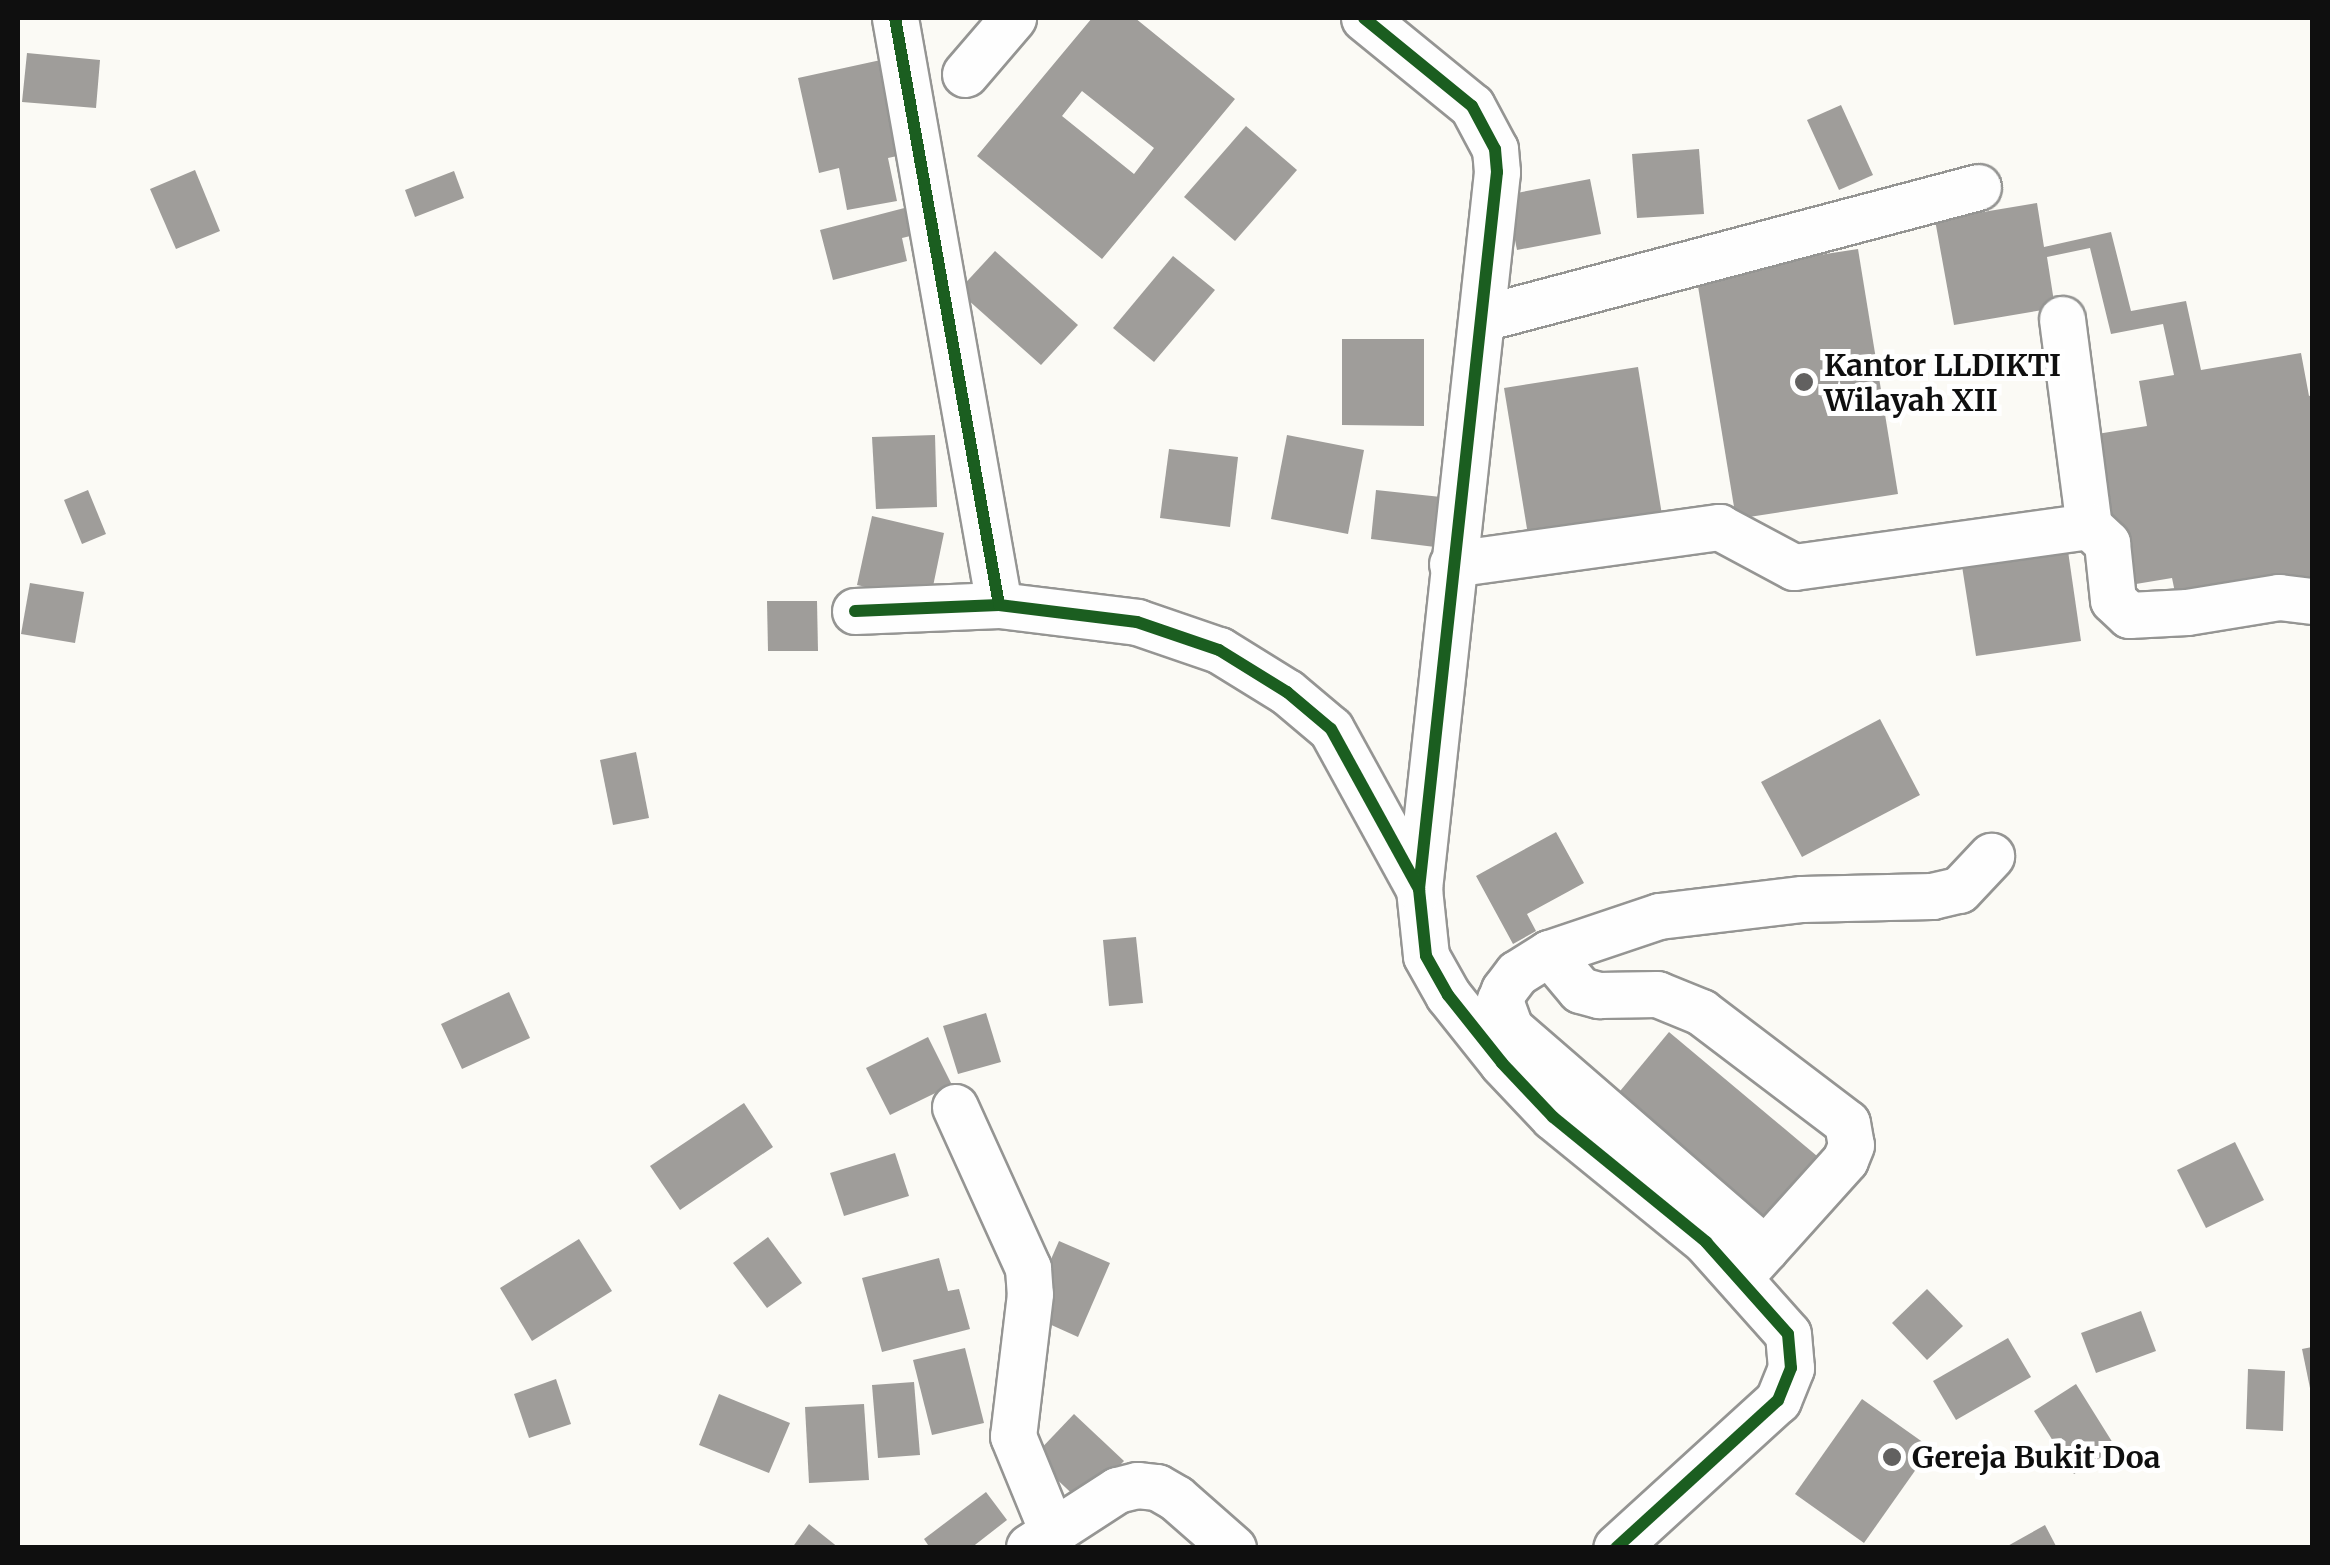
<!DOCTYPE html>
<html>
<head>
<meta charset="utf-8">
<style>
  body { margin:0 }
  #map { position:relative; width:2330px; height:1565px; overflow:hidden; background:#fbfaf5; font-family:Merriweather,serif }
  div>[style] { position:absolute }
  .building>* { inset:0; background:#9f9d9a }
  .roads { filter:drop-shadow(2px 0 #959593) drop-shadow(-2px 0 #959593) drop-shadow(0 2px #959593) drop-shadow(0 -2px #959593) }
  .minor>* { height:45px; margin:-22.5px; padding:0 22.5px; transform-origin:22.5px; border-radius:22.5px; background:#fefefe }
  .cycleway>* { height:12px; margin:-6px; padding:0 6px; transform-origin:6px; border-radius:6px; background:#1b5e20 }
  .dots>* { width:28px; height:28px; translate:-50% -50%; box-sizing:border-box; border:5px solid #fff; border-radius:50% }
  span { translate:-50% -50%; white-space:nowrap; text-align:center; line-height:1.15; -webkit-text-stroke:10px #fff; paint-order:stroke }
  .poi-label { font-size:30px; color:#0f0f0f; font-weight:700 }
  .left { translate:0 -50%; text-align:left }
  .frame { position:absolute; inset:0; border:20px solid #0f0f0f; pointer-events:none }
</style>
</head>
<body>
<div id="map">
  <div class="building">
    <i style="clip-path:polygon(evenodd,1092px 18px,1135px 18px,1235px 99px,1102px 259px,977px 156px,1092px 18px,1082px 91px,1154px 148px,1134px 174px,1062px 116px,1082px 91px)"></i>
    <i style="clip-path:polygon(27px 53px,100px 60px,96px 108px,22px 102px)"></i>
    <i style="clip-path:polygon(890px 58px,911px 153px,888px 158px,897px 201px,847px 210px,839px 168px,819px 173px,798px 78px)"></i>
    <i style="clip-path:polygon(1841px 105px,1873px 175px,1839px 190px,1807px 120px)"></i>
    <i style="clip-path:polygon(1246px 126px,1297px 170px,1235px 241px,1184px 197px)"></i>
    <i style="clip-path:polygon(1699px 149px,1704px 214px,1637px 218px,1632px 154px)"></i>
    <i style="clip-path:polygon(195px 170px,220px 231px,176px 249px,150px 189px)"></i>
    <i style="clip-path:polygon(454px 171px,464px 198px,415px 217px,405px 190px)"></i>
    <i style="clip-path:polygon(1590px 179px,1601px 234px,1517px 250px,1506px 195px)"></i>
    <i style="clip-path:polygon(2037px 203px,2044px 247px,2111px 232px,2131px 311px,2186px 301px,2201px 370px,2301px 353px,2309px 396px,2312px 395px,2312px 584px,2178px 607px,2172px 578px,2124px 586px,2097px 434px,2147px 426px,2139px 381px,2174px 375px,2163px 324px,2111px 334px,2090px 248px,2047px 257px,2055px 308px,1954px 325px,1935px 220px)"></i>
    <i style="clip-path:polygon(912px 206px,919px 234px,902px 238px,907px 261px,833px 280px,820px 230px)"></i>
    <i style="clip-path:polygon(1858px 249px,1898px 494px,1736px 519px,1696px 274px)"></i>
    <i style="clip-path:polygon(995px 251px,1078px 325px,1041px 365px,958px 291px)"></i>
    <i style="clip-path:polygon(1173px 256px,1215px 290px,1154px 362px,1113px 328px)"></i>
    <i style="clip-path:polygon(1342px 339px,1424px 339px,1424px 426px,1342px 425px)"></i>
    <i style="clip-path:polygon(1638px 367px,1662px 515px,1528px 535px,1504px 388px)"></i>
    <i style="clip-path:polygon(935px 435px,937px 507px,876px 509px,872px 437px)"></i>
    <i style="clip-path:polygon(1287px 435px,1364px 450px,1348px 534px,1271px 519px)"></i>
    <i style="clip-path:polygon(1169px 449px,1238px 457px,1230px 527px,1160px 518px)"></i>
    <i style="clip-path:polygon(88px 490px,106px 534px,82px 544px,64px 500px)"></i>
    <i style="clip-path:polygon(1376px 490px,1441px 497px,1435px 547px,1371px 539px)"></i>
    <i style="clip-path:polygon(872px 516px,944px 533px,930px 601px,857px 585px)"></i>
    <i style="clip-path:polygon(2068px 551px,2081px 641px,1976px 656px,1962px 566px)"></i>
    <i style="clip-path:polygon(30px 583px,84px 592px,75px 643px,21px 634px)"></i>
    <i style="clip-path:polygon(767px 601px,817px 601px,818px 651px,768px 651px)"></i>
    <i style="clip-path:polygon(1880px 719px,1920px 795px,1802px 857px,1761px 782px)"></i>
    <i style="clip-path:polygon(636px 752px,649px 818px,613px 825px,600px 760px)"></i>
    <i style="clip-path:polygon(1556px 832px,1584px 883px,1527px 914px,1536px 931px,1513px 944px,1476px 876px)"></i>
    <i style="clip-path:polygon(1136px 937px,1143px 1003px,1109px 1006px,1103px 940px)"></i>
    <i style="clip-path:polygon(509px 992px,530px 1038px,462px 1069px,441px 1024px)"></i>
    <i style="clip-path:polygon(986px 1013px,1001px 1062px,958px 1074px,943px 1026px)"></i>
    <i style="clip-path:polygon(1669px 1032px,1817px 1156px,1753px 1232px,1606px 1108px)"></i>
    <i style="clip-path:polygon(928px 1037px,952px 1085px,890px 1115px,866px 1068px)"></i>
    <i style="clip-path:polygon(744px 1103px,773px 1147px,680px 1210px,650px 1166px)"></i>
    <i style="clip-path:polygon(2235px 1142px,2264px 1200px,2206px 1228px,2177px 1170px)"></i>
    <i style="clip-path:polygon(895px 1153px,909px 1196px,844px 1216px,830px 1173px)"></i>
    <i style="clip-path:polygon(768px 1237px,802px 1283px,767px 1308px,733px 1263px)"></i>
    <i style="clip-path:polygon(579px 1239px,612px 1291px,532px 1341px,500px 1288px)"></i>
    <i style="clip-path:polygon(1059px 1241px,1110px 1263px,1078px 1337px,1027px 1314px)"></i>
    <i style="clip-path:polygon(939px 1258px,948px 1291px,959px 1289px,970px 1329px,882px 1352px,862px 1278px)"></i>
    <i style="clip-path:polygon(1927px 1289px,1963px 1326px,1927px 1360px,1892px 1323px)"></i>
    <i style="clip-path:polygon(2141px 1311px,2156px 1351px,2096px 1373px,2081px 1333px)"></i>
    <i style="clip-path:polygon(2008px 1338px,2031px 1377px,1956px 1420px,1933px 1381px)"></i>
    <i style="clip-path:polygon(2312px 1347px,2312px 1393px,2311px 1393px,2302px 1349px)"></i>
    <i style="clip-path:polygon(965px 1348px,984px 1423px,932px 1435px,913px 1360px)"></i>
    <i style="clip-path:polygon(2248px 1369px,2285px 1371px,2283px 1431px,2246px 1429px)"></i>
    <i style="clip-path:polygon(556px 1379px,571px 1424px,529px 1438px,514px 1394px)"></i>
    <i style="clip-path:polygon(914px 1382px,920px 1455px,878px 1458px,872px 1385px)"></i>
    <i style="clip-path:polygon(2076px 1384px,2116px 1448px,2074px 1474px,2034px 1411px)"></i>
    <i style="clip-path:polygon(719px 1394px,790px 1423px,769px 1473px,699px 1445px)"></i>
    <i style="clip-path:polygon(1862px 1399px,1931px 1448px,1864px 1543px,1795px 1494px)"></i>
    <i style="clip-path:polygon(864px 1404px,869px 1480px,809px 1483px,805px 1407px)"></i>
    <i style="clip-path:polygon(1074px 1414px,1124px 1461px,1083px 1504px,1033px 1457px)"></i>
    <i style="clip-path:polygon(986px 1492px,1007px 1520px,971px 1548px,930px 1548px,924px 1539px)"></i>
    <i style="clip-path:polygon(809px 1524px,839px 1548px,792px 1548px)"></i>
    <i style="clip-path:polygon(2045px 1525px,2057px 1548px,2004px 1548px)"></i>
  </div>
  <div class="roads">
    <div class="minor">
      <i style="left:895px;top:18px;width:596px;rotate:79.95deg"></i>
      <i style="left:1364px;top:18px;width:139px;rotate:39.2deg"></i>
      <i style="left:1472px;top:106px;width:49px;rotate:61.9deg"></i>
      <i style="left:1495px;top:149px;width:23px;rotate:85deg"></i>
      <i style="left:1497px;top:172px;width:721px;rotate:96.21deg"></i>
      <i style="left:1419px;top:889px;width:67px;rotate:84deg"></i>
      <i style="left:1426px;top:956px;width:45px;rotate:60.6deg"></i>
      <i style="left:1448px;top:995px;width:87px;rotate:51.5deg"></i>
      <i style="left:1502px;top:1063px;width:74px;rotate:46.6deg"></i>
      <i style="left:1553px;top:1117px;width:198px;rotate:39.2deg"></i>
      <i style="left:1706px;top:1242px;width:123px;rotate:48.3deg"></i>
      <i style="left:1788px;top:1334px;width:34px;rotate:85deg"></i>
      <i style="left:1791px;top:1368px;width:35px;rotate:112deg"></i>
      <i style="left:1778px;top:1400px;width:219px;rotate:137.6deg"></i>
      <i style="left:965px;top:74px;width:74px;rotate:-49.4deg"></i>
      <i style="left:1483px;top:318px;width:512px;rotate:-14.82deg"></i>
      <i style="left:2062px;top:319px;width:209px;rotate:82.6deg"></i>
      <i style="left:1452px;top:564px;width:270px;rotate:-7.9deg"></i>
      <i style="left:1719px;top:527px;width:85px;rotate:28.1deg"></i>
      <i style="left:1794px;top:567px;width:298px;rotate:-7.9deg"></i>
      <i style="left:2089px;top:526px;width:25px;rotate:43deg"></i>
      <i style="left:2107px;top:543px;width:57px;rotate:84deg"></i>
      <i style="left:2113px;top:600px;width:22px;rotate:43deg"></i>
      <i style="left:2129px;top:615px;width:58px;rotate:-3deg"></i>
      <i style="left:2187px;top:612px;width:93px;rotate:-9.3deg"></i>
      <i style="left:2279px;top:597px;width:33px;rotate:7deg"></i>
      <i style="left:855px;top:611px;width:144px;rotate:-2.4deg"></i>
      <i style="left:999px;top:605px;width:139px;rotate:7deg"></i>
      <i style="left:1137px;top:622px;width:87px;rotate:18.9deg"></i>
      <i style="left:1219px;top:650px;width:80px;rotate:31.7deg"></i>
      <i style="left:1287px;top:692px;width:57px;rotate:40.1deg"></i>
      <i style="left:1331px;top:729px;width:183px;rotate:61.2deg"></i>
      <i style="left:1549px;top:953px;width:48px;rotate:50deg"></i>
      <i style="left:1580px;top:990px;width:20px;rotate:15deg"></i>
      <i style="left:1599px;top:995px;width:58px;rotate:-1deg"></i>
      <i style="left:1657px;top:994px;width:48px;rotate:22.2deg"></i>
      <i style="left:1701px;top:1012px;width:183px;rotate:37.2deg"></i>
      <i style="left:1847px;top:1123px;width:22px;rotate:80deg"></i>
      <i style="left:1851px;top:1145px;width:16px;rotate:112deg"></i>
      <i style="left:1845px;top:1160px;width:149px;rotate:132deg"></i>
      <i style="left:955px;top:1107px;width:177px;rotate:65.6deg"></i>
      <i style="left:1028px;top:1268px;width:26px;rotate:86deg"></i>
      <i style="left:1030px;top:1294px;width:143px;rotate:96.8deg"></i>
      <i style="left:1013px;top:1436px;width:103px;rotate:67.7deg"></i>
      <i style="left:1765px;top:1249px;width:337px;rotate:-139.1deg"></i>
      <i style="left:1510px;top:1028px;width:30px;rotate:-110deg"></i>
      <i style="left:1500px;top:1000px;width:11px;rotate:-68deg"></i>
      <i style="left:1504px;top:990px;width:21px;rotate:-53deg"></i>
      <i style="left:1517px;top:973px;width:38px;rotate:-32deg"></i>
      <i style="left:1549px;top:953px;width:116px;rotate:-18.6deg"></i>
      <i style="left:1659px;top:916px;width:144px;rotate:-6.8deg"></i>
      <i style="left:1802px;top:899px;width:130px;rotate:-1.3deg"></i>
      <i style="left:1932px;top:896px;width:28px;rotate:-13deg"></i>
      <i style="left:1959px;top:890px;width:47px;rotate:-46.7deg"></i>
      <i style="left:1029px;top:1547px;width:105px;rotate:-32.9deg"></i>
      <i style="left:1117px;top:1490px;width:21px;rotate:-14deg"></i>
      <i style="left:1137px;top:1485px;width:20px;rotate:6deg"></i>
      <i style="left:1157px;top:1487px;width:22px;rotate:30deg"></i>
      <i style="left:1176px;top:1498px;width:76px;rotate:41.3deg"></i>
    </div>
  </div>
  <div class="cycleway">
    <i style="left:895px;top:18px;width:596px;rotate:79.95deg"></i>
    <i style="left:1364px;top:18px;width:139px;rotate:39.2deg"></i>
    <i style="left:1472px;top:106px;width:49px;rotate:61.9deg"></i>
    <i style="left:1495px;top:149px;width:23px;rotate:85deg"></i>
    <i style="left:1497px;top:172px;width:721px;rotate:96.21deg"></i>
    <i style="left:1419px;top:889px;width:67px;rotate:84deg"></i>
    <i style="left:1426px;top:956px;width:45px;rotate:60.6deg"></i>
    <i style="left:1448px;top:995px;width:87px;rotate:51.5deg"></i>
    <i style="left:1502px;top:1063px;width:74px;rotate:46.6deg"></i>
    <i style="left:1553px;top:1117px;width:198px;rotate:39.2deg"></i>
    <i style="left:1706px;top:1242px;width:123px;rotate:48.3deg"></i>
    <i style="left:1788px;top:1334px;width:34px;rotate:85deg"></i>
    <i style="left:1791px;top:1368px;width:35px;rotate:112deg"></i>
    <i style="left:1778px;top:1400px;width:219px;rotate:137.6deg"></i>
    <i style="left:855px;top:611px;width:144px;rotate:-2.4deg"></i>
    <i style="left:999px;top:605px;width:139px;rotate:7deg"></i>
    <i style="left:1137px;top:622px;width:87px;rotate:18.9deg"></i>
    <i style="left:1219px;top:650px;width:80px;rotate:31.7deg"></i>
    <i style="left:1287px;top:692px;width:57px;rotate:40.1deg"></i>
    <i style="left:1331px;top:729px;width:183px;rotate:61.2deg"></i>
  </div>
  <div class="dots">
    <i style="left:1804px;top:382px;background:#626160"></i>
    <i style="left:1892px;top:1457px;background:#626160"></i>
  </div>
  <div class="poi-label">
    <span class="left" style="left:1824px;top:382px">Kantor LLDIKTI<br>Wilayah XII</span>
    <span class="left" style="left:1912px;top:1457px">Gereja Bukit Doa</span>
  </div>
  <div class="frame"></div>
</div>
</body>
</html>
